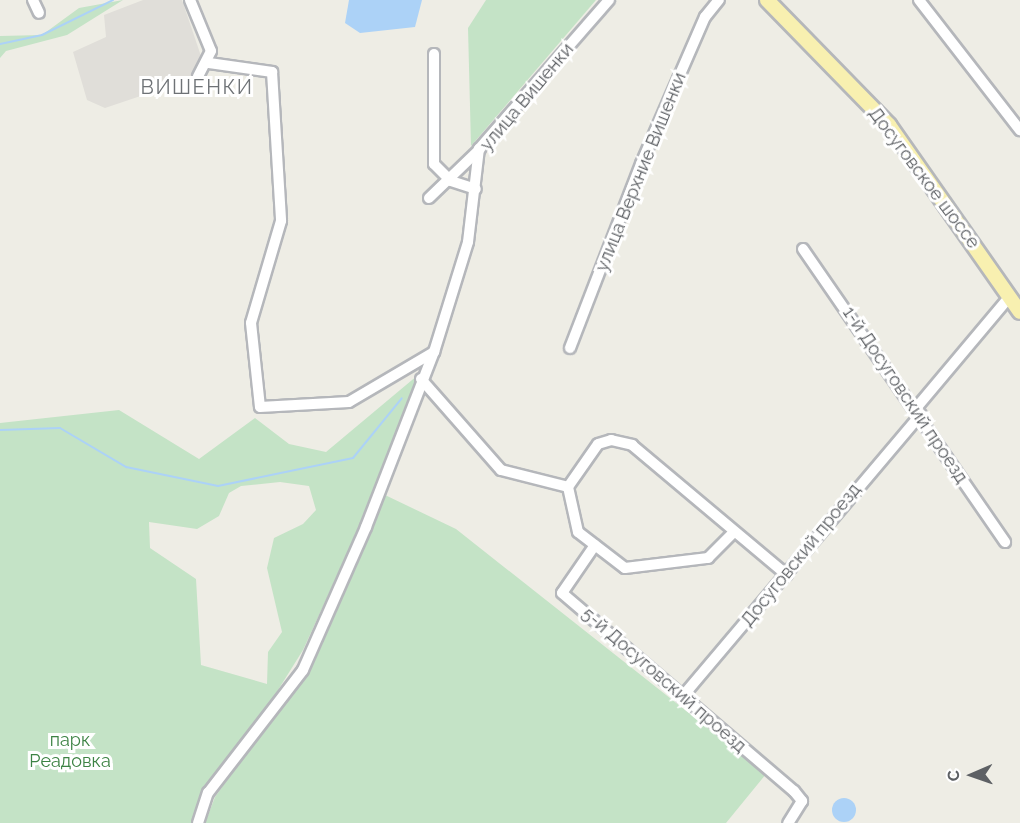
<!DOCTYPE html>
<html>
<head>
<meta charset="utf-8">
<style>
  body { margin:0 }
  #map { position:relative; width:1020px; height:823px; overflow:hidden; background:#eeede5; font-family:Raleway,sans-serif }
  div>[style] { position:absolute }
  .industrial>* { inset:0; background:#e0ded9 }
  .green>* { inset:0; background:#c4e3c6 }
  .water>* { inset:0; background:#acd2f7 }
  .round { border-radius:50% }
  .stream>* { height:2px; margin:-1px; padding:0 1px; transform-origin:1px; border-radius:1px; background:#acd2f7 }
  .roads { filter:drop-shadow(2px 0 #b5b7bb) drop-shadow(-2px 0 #b5b7bb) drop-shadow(0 2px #b5b7bb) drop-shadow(0 -2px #b5b7bb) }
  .minor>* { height:10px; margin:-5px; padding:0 5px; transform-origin:5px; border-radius:5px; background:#fff }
  .major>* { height:14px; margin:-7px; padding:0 7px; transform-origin:7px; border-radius:7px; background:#f8f0b0 }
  span { translate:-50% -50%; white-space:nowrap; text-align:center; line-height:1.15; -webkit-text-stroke:6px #fff; paint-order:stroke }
  .street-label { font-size:18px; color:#5d6064 }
  .park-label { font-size:18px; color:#3d8344 }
  .neighbourhood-label { font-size:20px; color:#6e7276; letter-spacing:1.5px }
  .north { position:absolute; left:942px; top:745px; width:60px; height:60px; -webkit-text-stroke:4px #fff; paint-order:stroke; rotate:268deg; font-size:16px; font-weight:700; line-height:24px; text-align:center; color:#5d6064 }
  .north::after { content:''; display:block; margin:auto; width:21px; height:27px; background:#5d6064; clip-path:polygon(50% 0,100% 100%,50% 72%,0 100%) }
</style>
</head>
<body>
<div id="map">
  <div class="industrial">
    <i style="clip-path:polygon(143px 0,182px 0,202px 59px,191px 79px,105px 108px,87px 100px,73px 52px,106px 37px,104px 15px)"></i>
  </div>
  <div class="green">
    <i style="clip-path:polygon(123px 0,67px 35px,6px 51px,0 58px,0 36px,42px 35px,79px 8px)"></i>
    <i style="clip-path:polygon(486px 0,596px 0,471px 146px,468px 28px)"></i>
    <i style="clip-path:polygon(evenodd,418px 375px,374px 495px,303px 650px,195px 823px,0 823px,0 423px,119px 410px,199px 459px,255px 418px,289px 444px,326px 452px,418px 375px,280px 482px,309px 486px,316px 510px,303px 524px,274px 538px,267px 568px,282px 632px,268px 652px,267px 684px,201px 665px,196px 579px,150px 548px,149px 522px,197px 529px,219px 516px,229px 493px,241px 486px,280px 482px)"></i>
    <i style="clip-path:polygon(385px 495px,456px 529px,766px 774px,726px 823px,205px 823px,215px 797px,305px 672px)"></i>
  </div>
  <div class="water">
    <i style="clip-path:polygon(349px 0,422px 0,415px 27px,360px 33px,345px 23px)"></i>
    <i class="round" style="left:832px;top:798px;width:24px;height:24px"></i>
  </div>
  <div class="stream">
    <i style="left:0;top:44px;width:43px;rotate:-12.1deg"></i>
    <i style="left:42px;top:35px;width:79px;rotate:-26.2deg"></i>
    <i style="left:0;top:430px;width:60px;rotate:-1.9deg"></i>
    <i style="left:60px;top:428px;width:77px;rotate:30.6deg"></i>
    <i style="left:126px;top:467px;width:94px;rotate:11.7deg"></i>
    <i style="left:218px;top:486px;width:138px;rotate:-11.7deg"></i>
    <i style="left:353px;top:458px;width:77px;rotate:-50.8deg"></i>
  </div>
  <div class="roads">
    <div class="minor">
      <i style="left:33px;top:0;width:14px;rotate:65deg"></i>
      <i style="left:190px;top:0;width:55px;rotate:67.6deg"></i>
      <i style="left:211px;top:51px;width:29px;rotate:117deg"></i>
      <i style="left:919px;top:0;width:165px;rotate:52.2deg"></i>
      <i style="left:434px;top:54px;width:110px;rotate:90deg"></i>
      <i style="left:434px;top:164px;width:24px;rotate:45deg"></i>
      <i style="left:451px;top:181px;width:26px;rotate:18deg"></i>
      <i style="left:209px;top:63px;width:64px;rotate:8.1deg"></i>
      <i style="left:272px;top:72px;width:149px;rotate:86.5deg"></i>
      <i style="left:281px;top:221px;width:106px;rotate:106.4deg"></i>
      <i style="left:251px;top:323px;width:84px;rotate:83.9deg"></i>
      <i style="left:260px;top:407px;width:89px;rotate:-3.2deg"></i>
      <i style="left:349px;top:402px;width:99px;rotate:-30.5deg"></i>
      <i style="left:429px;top:198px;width:71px;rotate:-43.9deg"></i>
      <i style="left:803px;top:249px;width:356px;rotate:55.4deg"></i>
      <i style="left:570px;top:348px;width:197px;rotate:-68.9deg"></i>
      <i style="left:641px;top:164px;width:160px;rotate:-66.5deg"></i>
      <i style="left:705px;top:17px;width:22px;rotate:-51deg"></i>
      <i style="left:421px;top:379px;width:121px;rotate:48.7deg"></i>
      <i style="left:501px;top:470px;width:69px;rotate:14.2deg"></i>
      <i style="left:917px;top:407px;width:145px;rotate:-50deg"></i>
      <i style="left:568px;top:487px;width:52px;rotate:-55.1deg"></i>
      <i style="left:598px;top:444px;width:14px;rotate:-17deg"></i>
      <i style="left:611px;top:440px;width:22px;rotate:13deg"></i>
      <i style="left:632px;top:445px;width:202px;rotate:40deg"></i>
      <i style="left:568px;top:487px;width:46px;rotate:77.5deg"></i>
      <i style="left:578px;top:532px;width:59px;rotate:37.5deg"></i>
      <i style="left:625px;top:568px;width:84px;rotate:-6.9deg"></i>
      <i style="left:708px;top:558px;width:37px;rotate:-45deg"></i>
      <i style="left:595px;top:545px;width:58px;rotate:124.5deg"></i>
      <i style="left:562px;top:593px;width:305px;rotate:40.5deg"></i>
      <i style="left:794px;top:791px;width:13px;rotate:51deg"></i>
      <i style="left:802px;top:801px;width:26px;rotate:122deg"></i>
      <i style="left:682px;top:697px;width:370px;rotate:-49.8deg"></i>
      <i style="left:198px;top:823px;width:32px;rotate:-72deg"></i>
      <i style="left:208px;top:793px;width:155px;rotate:-52.3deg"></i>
      <i style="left:303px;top:670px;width:156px;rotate:-66.2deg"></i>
      <i style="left:366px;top:527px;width:188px;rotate:-68.8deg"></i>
      <i style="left:434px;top:352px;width:115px;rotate:-72.8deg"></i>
      <i style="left:468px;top:242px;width:94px;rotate:-83.3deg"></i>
      <i style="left:479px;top:149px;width:198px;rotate:-48.9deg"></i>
    </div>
    <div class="major">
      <i style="left:767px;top:0;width:175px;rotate:45.7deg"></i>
      <i style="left:889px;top:125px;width:228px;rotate:55deg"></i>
    </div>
  </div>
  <div class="street-label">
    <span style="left:527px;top:97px;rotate:-50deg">улица Вишенки</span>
    <span style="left:641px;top:172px;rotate:-68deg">улица Верхние Вишенки</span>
    <span style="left:924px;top:178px;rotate:53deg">Досуговское шоссе</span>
    <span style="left:905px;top:395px;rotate:56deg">1-й Досуговский проезд</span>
    <span style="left:801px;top:555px;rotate:-51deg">Досуговский проезд</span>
    <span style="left:664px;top:680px;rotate:41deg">5-й Досуговский проезд</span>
  </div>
  <div class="park-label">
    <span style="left:70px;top:751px">парк<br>Реадовка</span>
  </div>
  <div class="neighbourhood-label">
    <span style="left:197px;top:87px">ВИШЕНКИ</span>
  </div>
  <div class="north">С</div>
</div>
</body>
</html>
